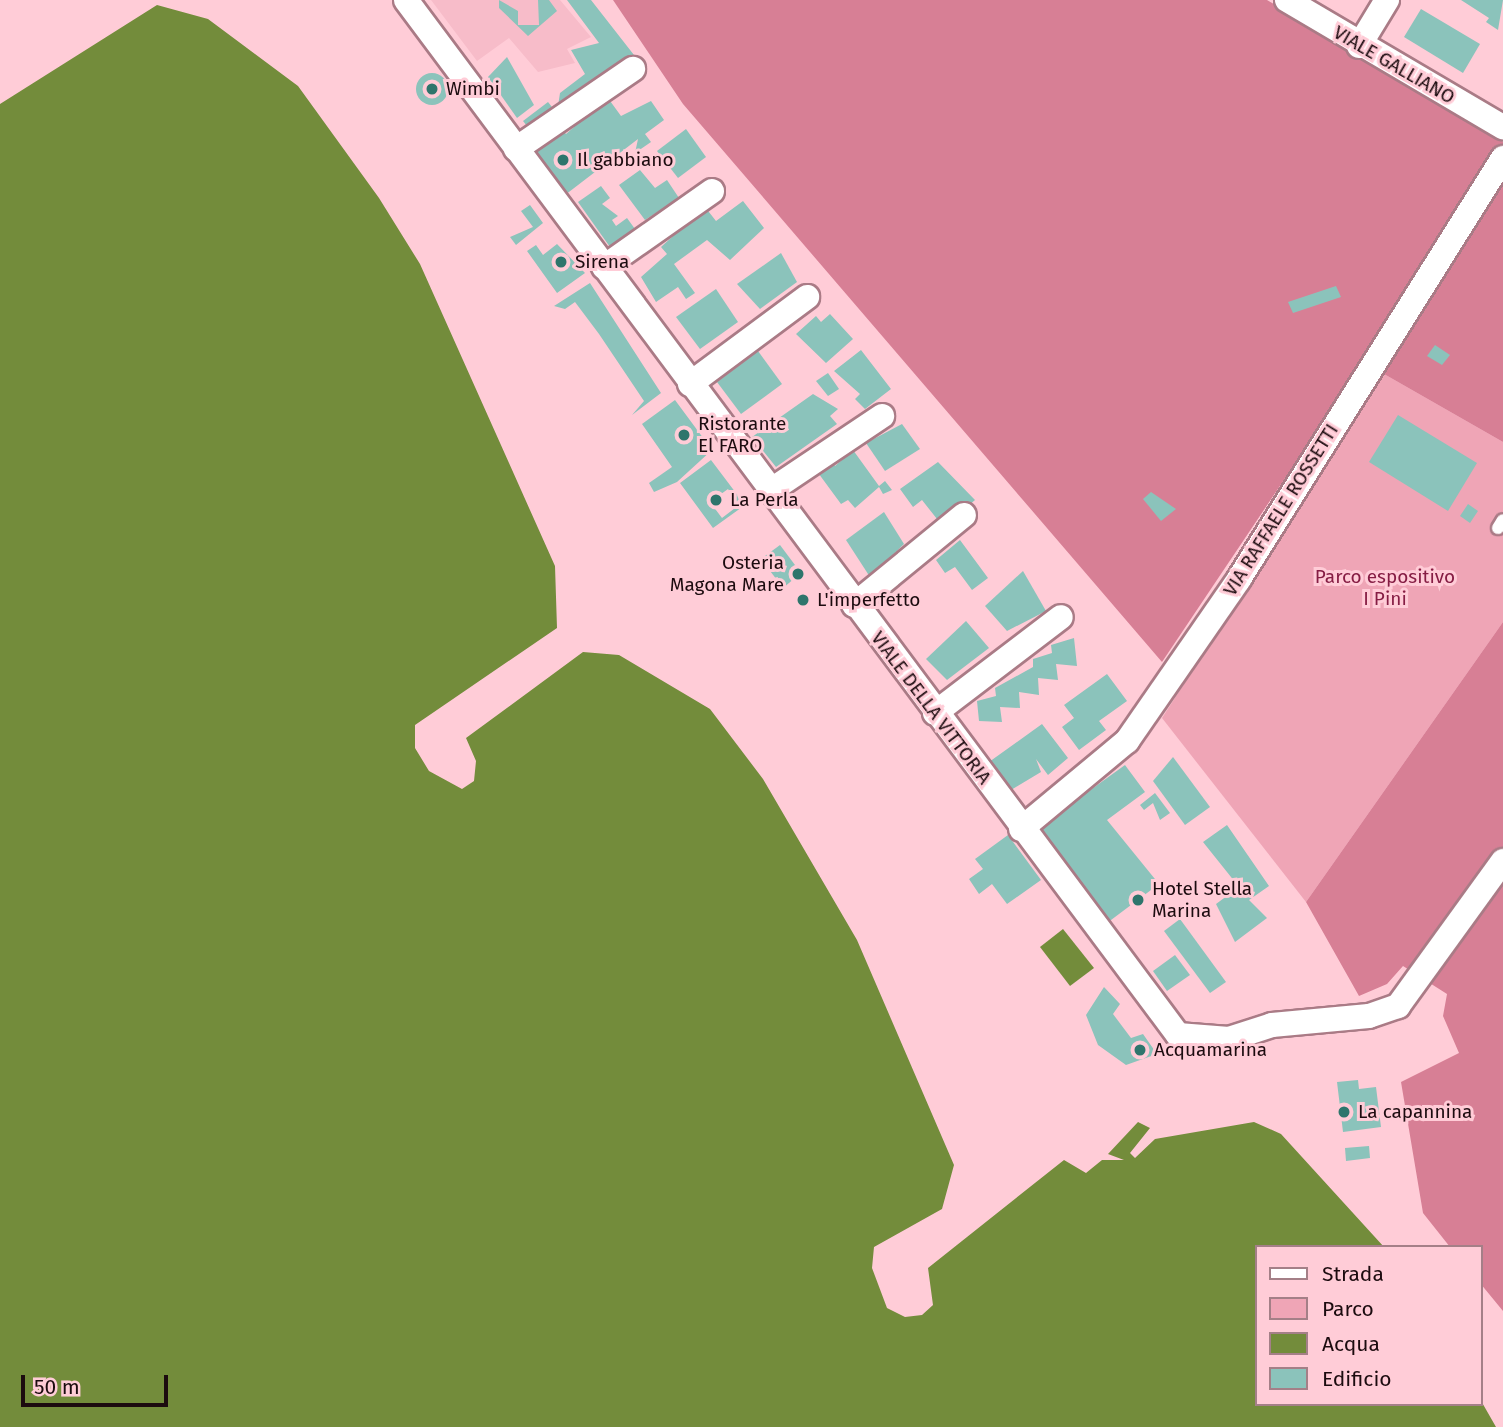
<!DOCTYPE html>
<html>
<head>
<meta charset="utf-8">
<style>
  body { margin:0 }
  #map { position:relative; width:1503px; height:1427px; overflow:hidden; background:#ffccd7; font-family:"Fira Sans",sans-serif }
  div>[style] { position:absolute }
  .built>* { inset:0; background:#f7bcc9 }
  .green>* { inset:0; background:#efa5b6 }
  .forest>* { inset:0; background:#d77f95 }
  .water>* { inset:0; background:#738c3b }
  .building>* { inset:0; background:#8bc3bb }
  .round { border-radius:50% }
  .roads { filter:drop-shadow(2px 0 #aa7b86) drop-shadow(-2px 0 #aa7b86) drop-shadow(0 2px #aa7b86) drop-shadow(0 -2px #aa7b86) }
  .service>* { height:12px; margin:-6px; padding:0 6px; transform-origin:6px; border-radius:6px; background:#fff }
  .minor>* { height:24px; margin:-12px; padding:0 12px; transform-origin:12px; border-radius:12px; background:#fff }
  .dots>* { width:19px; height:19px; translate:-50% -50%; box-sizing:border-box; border:4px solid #ffccd7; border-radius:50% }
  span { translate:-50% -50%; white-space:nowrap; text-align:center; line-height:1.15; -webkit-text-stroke:6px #ffccd7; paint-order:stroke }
  .street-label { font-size:19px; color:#1c0b0f }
  .poi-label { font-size:19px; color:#1c0b0f }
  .left { translate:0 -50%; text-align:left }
  .right { translate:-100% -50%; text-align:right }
  .park-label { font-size:19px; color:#861d44 }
  .legend { position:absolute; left:1255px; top:1245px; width:228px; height:161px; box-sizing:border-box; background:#ffccd7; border:2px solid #a47f87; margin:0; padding:9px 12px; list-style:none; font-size:21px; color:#1c0b0f }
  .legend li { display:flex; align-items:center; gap:14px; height:35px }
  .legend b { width:35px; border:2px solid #a47f87 }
  .scale { position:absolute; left:21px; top:1375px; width:147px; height:32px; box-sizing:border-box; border:4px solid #1c0b0f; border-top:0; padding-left:9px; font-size:21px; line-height:24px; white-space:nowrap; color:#1c0b0f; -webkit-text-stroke:5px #ffccd7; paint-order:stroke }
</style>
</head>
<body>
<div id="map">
  <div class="built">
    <i style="clip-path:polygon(431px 0,560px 0,591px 37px,567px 49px,575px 63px,538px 72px,509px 38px,477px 61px)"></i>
  </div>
  <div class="green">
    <i style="clip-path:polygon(1384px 374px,1503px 442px,1503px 622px,1306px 902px,1162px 718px)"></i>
  </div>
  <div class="forest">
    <i style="clip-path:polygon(613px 0,1267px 0,1503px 142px,1503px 442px,1363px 362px,1162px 662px,683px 104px)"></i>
    <i style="clip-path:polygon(1503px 622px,1503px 1311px,1480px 1283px,1480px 1247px,1450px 1247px,1423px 1213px,1401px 1082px,1459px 1053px,1443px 1016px,1447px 994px,1403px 966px,1387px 984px,1359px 996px,1306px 902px)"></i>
  </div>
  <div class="water">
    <i style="clip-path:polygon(157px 5px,208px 19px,298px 86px,379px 198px,420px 264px,555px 566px,557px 628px,415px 725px,415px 748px,429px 771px,462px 789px,474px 781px,476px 761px,466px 738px,583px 652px,619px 655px,710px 709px,763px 779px,857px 940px,954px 1165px,942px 1209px,874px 1247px,872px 1268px,887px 1308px,905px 1317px,922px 1315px,933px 1305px,928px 1268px,1064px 1160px,1086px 1173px,1102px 1160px,1124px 1160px,1108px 1154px,1138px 1122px,1150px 1128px,1130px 1153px,1135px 1158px,1155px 1139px,1254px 1122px,1281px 1134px,1384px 1247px,1256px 1247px,1256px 1404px,1480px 1404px,1480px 1399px,1496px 1427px,0 1427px,0 104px)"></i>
    <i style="clip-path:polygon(1063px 929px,1094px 968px,1070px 986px,1040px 947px)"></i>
  </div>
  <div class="building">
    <i style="clip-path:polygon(499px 0,518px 11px,518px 25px,539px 25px,538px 0,549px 0,557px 11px,528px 36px,499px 8px)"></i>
    <i style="clip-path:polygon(567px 0,591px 0,634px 55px,558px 106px,560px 93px,585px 74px,571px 50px,599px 43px)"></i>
    <i style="clip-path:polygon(1461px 0,1503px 0,1498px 30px,1486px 22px,1489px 18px)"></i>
    <i style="clip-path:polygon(1421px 9px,1480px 44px,1463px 73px,1404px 37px)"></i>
    <i style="clip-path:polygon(507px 57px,534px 105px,517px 118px,488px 77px)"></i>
    <i class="round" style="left:416px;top:73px;width:32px;height:32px"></i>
    <i style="clip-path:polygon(605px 94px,621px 116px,651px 101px,664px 120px,645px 134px,651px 142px,635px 153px,638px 139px,565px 195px,531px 149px,560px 127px,566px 134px,574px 127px,570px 120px)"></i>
    <i style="clip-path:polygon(548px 102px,556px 112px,531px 131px,523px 121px)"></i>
    <i style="clip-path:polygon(686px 129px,706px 157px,678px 178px,657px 151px)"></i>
    <i style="clip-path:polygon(640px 170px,655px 188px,667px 180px,679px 198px,645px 220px,619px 185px)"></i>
    <i style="clip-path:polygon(601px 186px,610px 198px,602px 204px,618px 216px,612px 220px,616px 226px,627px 218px,635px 229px,610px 247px,578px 202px)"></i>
    <i style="clip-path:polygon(743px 201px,764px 228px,730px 260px,707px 240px,674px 264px,695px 293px,686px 299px,678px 287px,656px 302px,641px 277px,667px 254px,661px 247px,705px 207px,716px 221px)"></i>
    <i style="clip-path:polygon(530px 205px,543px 223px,516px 245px,510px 237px,533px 227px,521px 211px)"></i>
    <i style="clip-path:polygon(557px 244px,585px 273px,557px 293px,527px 251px,536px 245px,543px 255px)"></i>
    <i style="clip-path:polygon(781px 253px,797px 282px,760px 309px,737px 284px)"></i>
    <i style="clip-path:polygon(590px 283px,661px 393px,632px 415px,644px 401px,599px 334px,575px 302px,565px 309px,554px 306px)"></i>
    <i style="clip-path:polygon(1336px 286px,1341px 297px,1293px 313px,1288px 302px)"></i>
    <i style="clip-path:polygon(716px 289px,738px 322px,700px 349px,676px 317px)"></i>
    <i style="clip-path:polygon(830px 314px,853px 339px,826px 363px,796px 334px,816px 316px,821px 322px)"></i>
    <i style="clip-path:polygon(1435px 345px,1450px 355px,1442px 365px,1427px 356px)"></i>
    <i style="clip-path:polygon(861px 350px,891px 389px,865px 409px,855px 399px,860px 394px,834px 371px)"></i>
    <i style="clip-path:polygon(758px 351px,782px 384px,741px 414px,717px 382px)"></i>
    <i style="clip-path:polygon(828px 373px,839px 389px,828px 396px,816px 381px)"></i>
    <i style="clip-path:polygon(813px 394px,838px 409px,830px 416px,837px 424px,776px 467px,752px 437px)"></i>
    <i style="clip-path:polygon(675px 400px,712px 450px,677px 482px,654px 492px,649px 483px,672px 467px,642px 424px)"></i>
    <i style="clip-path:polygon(1398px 415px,1477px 463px,1448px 511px,1369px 462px)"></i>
    <i style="clip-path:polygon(902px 424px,920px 449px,885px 471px,866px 443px)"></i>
    <i style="clip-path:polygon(853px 450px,879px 486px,885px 481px,892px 490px,883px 494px,879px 487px,855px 508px,848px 500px,841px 504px,816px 470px,831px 458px,835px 466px)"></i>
    <i style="clip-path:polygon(evenodd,711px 460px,745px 505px,713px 528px,680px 483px,711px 460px,728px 489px,739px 505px,722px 518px,710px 502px,728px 489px)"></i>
    <i style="clip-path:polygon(938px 462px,975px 500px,955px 517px,949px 511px,937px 519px,922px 500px,913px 507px,900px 489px)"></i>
    <i style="clip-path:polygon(1151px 492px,1176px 509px,1161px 521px,1143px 499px)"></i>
    <i style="clip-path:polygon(1468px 504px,1478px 511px,1470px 523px,1460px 516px)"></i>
    <i style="clip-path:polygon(884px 512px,904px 544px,870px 577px,846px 540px)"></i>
    <i style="clip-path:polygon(960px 540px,988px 578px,972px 590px,955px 567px,945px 573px,936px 560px)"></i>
    <i style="clip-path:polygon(780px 545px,801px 573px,783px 588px,761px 559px)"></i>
    <i style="clip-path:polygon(1023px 571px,1046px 611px,1007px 631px,985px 606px)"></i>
    <i style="clip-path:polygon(966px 621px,989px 648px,947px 680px,926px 659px)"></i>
    <i style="clip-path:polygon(1074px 638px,1077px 666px,1056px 664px,1058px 680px,1038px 678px,1039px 695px,1019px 692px,1020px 708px,1000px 707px,1002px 722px,979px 721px,977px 701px,996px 696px,995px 688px,1033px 667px,1033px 659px,1052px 653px,1051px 645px)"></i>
    <i style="clip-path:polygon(1107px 674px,1127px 701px,1099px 721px,1106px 730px,1079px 750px,1062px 727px,1074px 718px,1064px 705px)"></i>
    <i style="clip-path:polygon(1042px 724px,1068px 758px,1048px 775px,1036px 759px,1041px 772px,1011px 790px,989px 762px)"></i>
    <i style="clip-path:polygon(1173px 757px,1210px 807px,1185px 825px,1153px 781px)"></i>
    <i style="clip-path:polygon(1125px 765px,1145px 792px,1107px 820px,1159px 884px,1107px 923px,1036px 828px,1083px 782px,1089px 791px)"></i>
    <i style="clip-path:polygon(1155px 793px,1170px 813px,1160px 820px,1153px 803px,1144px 810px,1140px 805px)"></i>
    <i style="clip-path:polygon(1227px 825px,1269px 886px,1249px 900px,1267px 918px,1235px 942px,1216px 904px,1239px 887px,1203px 842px)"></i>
    <i style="clip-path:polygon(1008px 835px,1041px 880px,1007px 904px,992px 884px,979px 894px,969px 879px,983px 869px,975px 859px)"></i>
    <i style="clip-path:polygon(1180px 919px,1226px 982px,1210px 993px,1164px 931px)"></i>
    <i style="clip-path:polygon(1175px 955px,1190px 975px,1167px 991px,1153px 971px)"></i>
    <i style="clip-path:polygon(1104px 987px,1120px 1004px,1113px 1014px,1131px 1038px,1143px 1034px,1157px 1054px,1126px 1065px,1098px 1045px,1086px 1015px)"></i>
    <i style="clip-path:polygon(1358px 1080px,1359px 1089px,1376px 1087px,1381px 1127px,1343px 1132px,1337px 1082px)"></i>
    <i style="clip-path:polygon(1369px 1146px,1370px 1158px,1346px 1161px,1345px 1148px)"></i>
  </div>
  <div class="roads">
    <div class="service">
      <i style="left:1498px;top:528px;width:9px;rotate:-58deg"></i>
    </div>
    <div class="minor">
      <i style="left:406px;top:0;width:1291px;rotate:53.28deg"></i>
      <i style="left:1178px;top:1035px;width:51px;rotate:4.5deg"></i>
      <i style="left:1229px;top:1039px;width:45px;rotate:-18deg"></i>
      <i style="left:1272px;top:1025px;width:97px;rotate:-5.3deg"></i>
      <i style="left:1369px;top:1016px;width:31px;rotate:-19deg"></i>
      <i style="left:1398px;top:1006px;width:179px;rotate:-54.1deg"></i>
      <i style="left:1287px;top:0;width:251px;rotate:30.5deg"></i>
      <i style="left:1359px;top:46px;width:54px;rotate:-58.7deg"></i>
      <i style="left:516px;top:149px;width:142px;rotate:-34.4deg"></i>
      <i style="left:604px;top:267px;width:132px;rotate:-35.1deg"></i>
      <i style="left:690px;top:384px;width:146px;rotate:-36.6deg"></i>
      <i style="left:770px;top:491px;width:135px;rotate:-33.8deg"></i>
      <i style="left:854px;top:605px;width:142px;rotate:-39.3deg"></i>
      <i style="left:935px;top:713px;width:158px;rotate:-37.3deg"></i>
      <i style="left:1021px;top:829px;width:138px;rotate:-39.7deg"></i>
      <i style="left:1127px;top:741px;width:197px;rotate:-55.3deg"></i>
      <i style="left:1239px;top:579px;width:497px;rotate:-57.9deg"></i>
    </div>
  </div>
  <div class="dots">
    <i style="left:432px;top:89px;background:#2e756c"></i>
    <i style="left:563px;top:160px;background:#2e756c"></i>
    <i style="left:561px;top:262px;background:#2e756c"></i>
    <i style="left:684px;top:435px;background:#2e756c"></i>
    <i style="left:716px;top:500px;background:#2e756c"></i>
    <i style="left:798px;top:574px;background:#2e756c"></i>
    <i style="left:803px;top:600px;background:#2e756c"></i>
    <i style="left:1138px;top:900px;background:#2e756c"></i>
    <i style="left:1140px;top:1050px;background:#2e756c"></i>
    <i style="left:1344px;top:1112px;background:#2e756c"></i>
  </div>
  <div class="street-label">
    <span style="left:1394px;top:65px;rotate:30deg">VIALE GALLIANO</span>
    <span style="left:1281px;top:510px;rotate:-58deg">VIA RAFFAELE ROSSETTI</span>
    <span style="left:931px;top:708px;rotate:53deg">VIALE DELLA VITTORIA</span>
  </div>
  <div class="poi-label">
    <span class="left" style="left:446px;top:89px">Wimbi</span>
    <span class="left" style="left:577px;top:160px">Il gabbiano</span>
    <span class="left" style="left:575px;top:262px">Sirena</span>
    <span class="left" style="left:698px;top:435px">Ristorante<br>El FARO</span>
    <span class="left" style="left:730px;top:500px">La Perla</span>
    <span class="right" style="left:784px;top:574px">Osteria<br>Magona Mare</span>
    <span class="left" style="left:817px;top:600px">L'imperfetto</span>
    <span class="left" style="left:1152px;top:900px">Hotel Stella<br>Marina</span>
    <span class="left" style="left:1154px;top:1050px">Acquamarina</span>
    <span class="left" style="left:1358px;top:1112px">La capannina</span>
  </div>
  <div class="park-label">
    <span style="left:1385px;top:588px">Parco espositivo<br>I Pini</span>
  </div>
  <ul class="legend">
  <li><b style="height:9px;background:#fff"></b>Strada</li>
  <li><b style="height:19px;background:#efa5b6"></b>Parco</li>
  <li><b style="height:19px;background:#738c3b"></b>Acqua</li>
  <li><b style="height:19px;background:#8bc3bb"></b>Edificio</li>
  </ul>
  <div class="scale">50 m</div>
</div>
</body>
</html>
